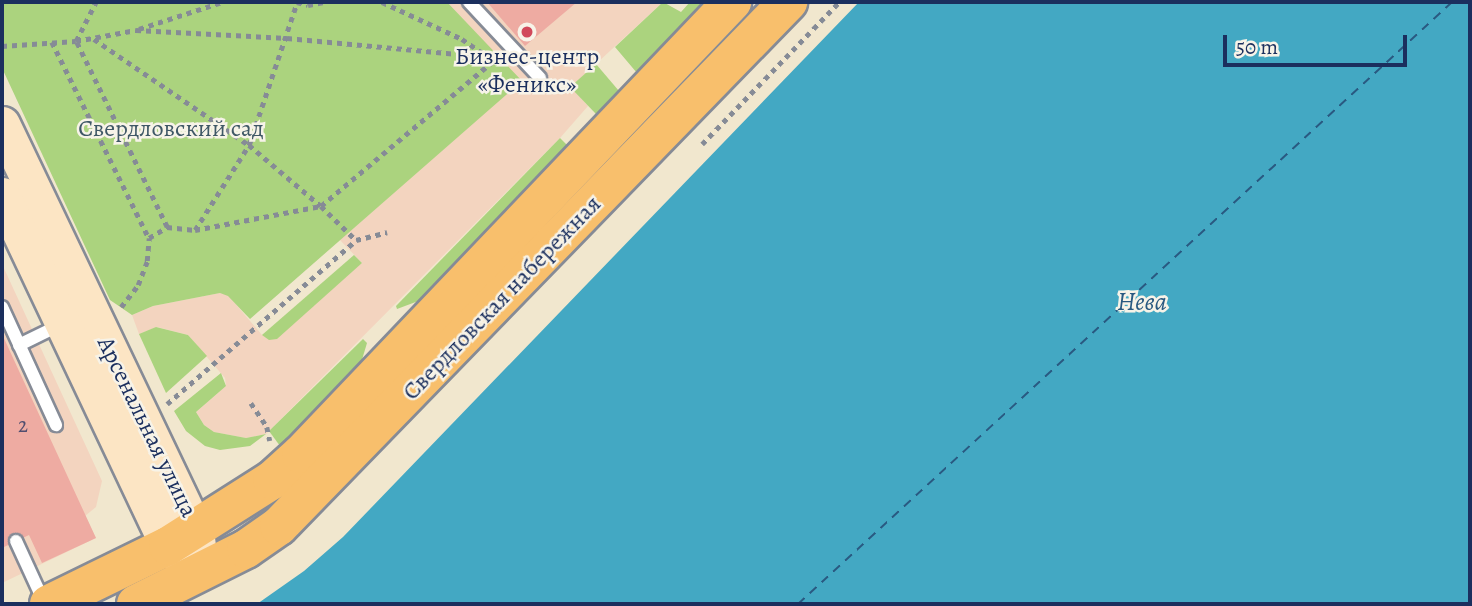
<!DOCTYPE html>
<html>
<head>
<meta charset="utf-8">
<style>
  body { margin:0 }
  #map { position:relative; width:1472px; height:606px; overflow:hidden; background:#f1e7ce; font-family:Alegreya,serif }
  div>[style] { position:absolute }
  .built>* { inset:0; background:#f3d4bf }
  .green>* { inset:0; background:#abd37e }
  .water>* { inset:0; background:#43a8c3 }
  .ferry>* { height:2px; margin-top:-1px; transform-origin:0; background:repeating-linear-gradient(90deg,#295981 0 9px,transparent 0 16px) }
  .building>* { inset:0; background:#eeaba2 }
  .path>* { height:4.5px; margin-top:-2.25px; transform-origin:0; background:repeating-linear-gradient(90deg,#868b96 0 5px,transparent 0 10px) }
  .roads { filter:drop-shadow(2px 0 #868b96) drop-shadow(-2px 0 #868b96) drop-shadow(0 2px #868b96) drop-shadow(0 -2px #868b96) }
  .lane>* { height:12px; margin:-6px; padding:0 6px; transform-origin:6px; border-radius:6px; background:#fff }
  .secondary>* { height:35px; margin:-17.5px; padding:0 17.5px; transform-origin:17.5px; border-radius:17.5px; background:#fce5c4 }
  .primary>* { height:38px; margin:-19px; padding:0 19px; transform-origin:19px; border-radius:19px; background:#f8bf6c }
  .dots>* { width:19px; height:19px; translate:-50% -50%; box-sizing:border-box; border:4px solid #f7f3e8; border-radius:50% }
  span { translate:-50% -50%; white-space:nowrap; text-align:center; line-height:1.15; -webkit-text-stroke:5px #f7f3e8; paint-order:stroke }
  .number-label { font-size:21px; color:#504e6f }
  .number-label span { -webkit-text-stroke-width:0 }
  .poi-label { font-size:24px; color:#1b2f5e }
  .park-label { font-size:24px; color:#3f5866 }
  .street-label { font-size:24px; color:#1b2f5e }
  .water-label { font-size:26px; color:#295981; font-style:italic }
  .frame { position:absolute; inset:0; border:4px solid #1b2f5e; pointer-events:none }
  .scale { position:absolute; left:1223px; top:35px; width:184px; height:32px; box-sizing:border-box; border:4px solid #1b2f5e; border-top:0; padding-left:9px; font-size:21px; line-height:24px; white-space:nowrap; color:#1b2f5e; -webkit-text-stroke:5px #f7f3e8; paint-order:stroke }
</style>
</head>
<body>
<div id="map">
  <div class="built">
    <i style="clip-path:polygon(447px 2px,663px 2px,571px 87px,588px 106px,560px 138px,266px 434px,246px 438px,214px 432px,204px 425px,196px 412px,226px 386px,225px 378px,188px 335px,157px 327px,139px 334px,132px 315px,153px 306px,220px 293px,228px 295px,262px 335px,362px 263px,340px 240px,521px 81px)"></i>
    <i style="clip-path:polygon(2px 264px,102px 481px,96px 507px,85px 516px,96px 538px,2px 583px)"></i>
  </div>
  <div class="green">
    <i style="clip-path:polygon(2px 2px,447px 2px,522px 81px,250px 319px,228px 296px,220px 293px,153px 306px,132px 315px,110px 300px,2px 68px)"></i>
    <i style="clip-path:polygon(663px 2px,681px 12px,690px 2px,703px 2px,637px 73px,615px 47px)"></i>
    <i style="clip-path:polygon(596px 64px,619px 91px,596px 114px,570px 87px)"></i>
    <i style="clip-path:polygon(560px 138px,568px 146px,421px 300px,397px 309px,396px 306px)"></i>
    <i style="clip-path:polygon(354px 255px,362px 263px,277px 339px,269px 340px,262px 335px)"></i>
    <i style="clip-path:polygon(156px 327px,188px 335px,207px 356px,166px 393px,139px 334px)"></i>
    <i style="clip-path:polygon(363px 339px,367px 343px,361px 363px,280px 446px,269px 431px)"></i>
    <i style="clip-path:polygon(221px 373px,226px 386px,196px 412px,204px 425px,214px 432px,246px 438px,266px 434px,250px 446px,220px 450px,205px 446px,186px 431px,174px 411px)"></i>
  </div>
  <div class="water">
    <i style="clip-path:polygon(859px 2px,1470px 2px,1470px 604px,257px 604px,304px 571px,343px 537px)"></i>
  </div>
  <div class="ferry">
    <i style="left:798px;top:604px;width:889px;rotate:-42.63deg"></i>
  </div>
  <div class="building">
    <i style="clip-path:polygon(487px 2px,577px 2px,525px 46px)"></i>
    <i style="clip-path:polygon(2px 334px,96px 538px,42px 563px,29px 535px,2px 548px)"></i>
  </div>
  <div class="path">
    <i style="left:297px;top:2px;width:11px;rotate:15deg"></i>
    <i style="left:308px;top:5px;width:16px;rotate:-11deg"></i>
    <i style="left:382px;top:2px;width:88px;rotate:24.8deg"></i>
    <i style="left:462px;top:39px;width:34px;rotate:34deg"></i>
    <i style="left:139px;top:29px;width:87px;rotate:-18deg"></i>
    <i style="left:94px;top:39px;width:188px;rotate:34.4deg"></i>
    <i style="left:249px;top:145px;width:151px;rotate:-71.4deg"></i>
    <i style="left:52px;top:42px;width:219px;rotate:63.7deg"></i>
    <i style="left:149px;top:238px;width:21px;rotate:-31deg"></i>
    <i style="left:167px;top:227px;width:207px;rotate:-116.1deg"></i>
    <i style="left:76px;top:41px;width:44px;rotate:-62.9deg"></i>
    <i style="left:2px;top:46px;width:74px;rotate:-3.9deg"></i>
    <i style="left:76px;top:41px;width:61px;rotate:-10.4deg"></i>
    <i style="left:136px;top:30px;width:151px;rotate:3deg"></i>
    <i style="left:287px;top:38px;width:171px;rotate:5.4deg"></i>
    <i style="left:457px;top:54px;width:43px;rotate:9.5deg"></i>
    <i style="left:702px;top:144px;width:197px;rotate:-46deg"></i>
    <i style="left:167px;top:227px;width:28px;rotate:6deg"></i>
    <i style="left:195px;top:230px;width:128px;rotate:-10.8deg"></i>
    <i style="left:321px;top:206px;width:49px;rotate:44.2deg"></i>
    <i style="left:195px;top:230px;width:101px;rotate:-57.6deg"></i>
    <i style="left:249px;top:145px;width:94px;rotate:40.3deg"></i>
    <i style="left:321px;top:206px;width:225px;rotate:-40.1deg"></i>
    <i style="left:121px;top:307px;width:28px;rotate:-52deg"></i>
    <i style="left:138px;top:285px;width:26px;rotate:-69deg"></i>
    <i style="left:147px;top:261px;width:23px;rotate:-85deg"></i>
    <i style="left:251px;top:403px;width:29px;rotate:56deg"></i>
    <i style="left:267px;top:427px;width:14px;rotate:78deg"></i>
    <i style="left:167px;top:404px;width:250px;rotate:-40.9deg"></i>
    <i style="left:356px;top:240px;width:32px;rotate:-14deg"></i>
  </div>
  <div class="roads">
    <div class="lane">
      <i style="left:469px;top:2px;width:104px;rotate:46.9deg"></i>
      <i style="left:2px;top:307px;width:130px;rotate:65.4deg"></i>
      <i style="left:19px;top:345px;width:48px;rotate:-26deg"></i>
      <i style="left:16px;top:541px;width:69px;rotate:65.3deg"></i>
    </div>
    <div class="secondary">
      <i style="left:2px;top:124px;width:450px;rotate:64.5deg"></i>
      <i style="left:196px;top:530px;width:26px;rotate:83deg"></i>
      <i style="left:2px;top:195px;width:388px;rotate:64.7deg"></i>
      <i style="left:168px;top:546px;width:28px;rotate:41deg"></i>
    </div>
    <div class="primary">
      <i style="left:49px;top:604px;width:132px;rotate:-26deg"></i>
      <i style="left:168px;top:546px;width:123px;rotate:-32.4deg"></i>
      <i style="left:272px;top:480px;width:39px;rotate:-42deg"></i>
      <i style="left:301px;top:454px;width:625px;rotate:-46.36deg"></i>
      <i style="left:136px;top:604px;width:123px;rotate:-26.6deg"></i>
      <i style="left:246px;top:549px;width:40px;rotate:-34.9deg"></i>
      <i style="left:279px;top:526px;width:731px;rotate:-45.83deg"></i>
    </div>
  </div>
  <div class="dots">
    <i style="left:527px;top:32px;background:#d1495b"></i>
  </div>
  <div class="number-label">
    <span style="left:23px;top:425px">2</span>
  </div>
  <div class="poi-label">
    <span style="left:527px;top:71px">Бизнес-центр<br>«Феникс»</span>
  </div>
  <div class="park-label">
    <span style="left:171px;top:129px">Свердловский сад</span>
  </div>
  <div class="street-label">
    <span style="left:502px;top:298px;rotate:-46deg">Свердловская набережная</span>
    <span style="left:147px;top:427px;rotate:64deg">Арсенальная улица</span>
  </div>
  <div class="water-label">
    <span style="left:1142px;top:302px">Нева</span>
  </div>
  <div class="frame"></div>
  <div class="scale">50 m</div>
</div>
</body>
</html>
